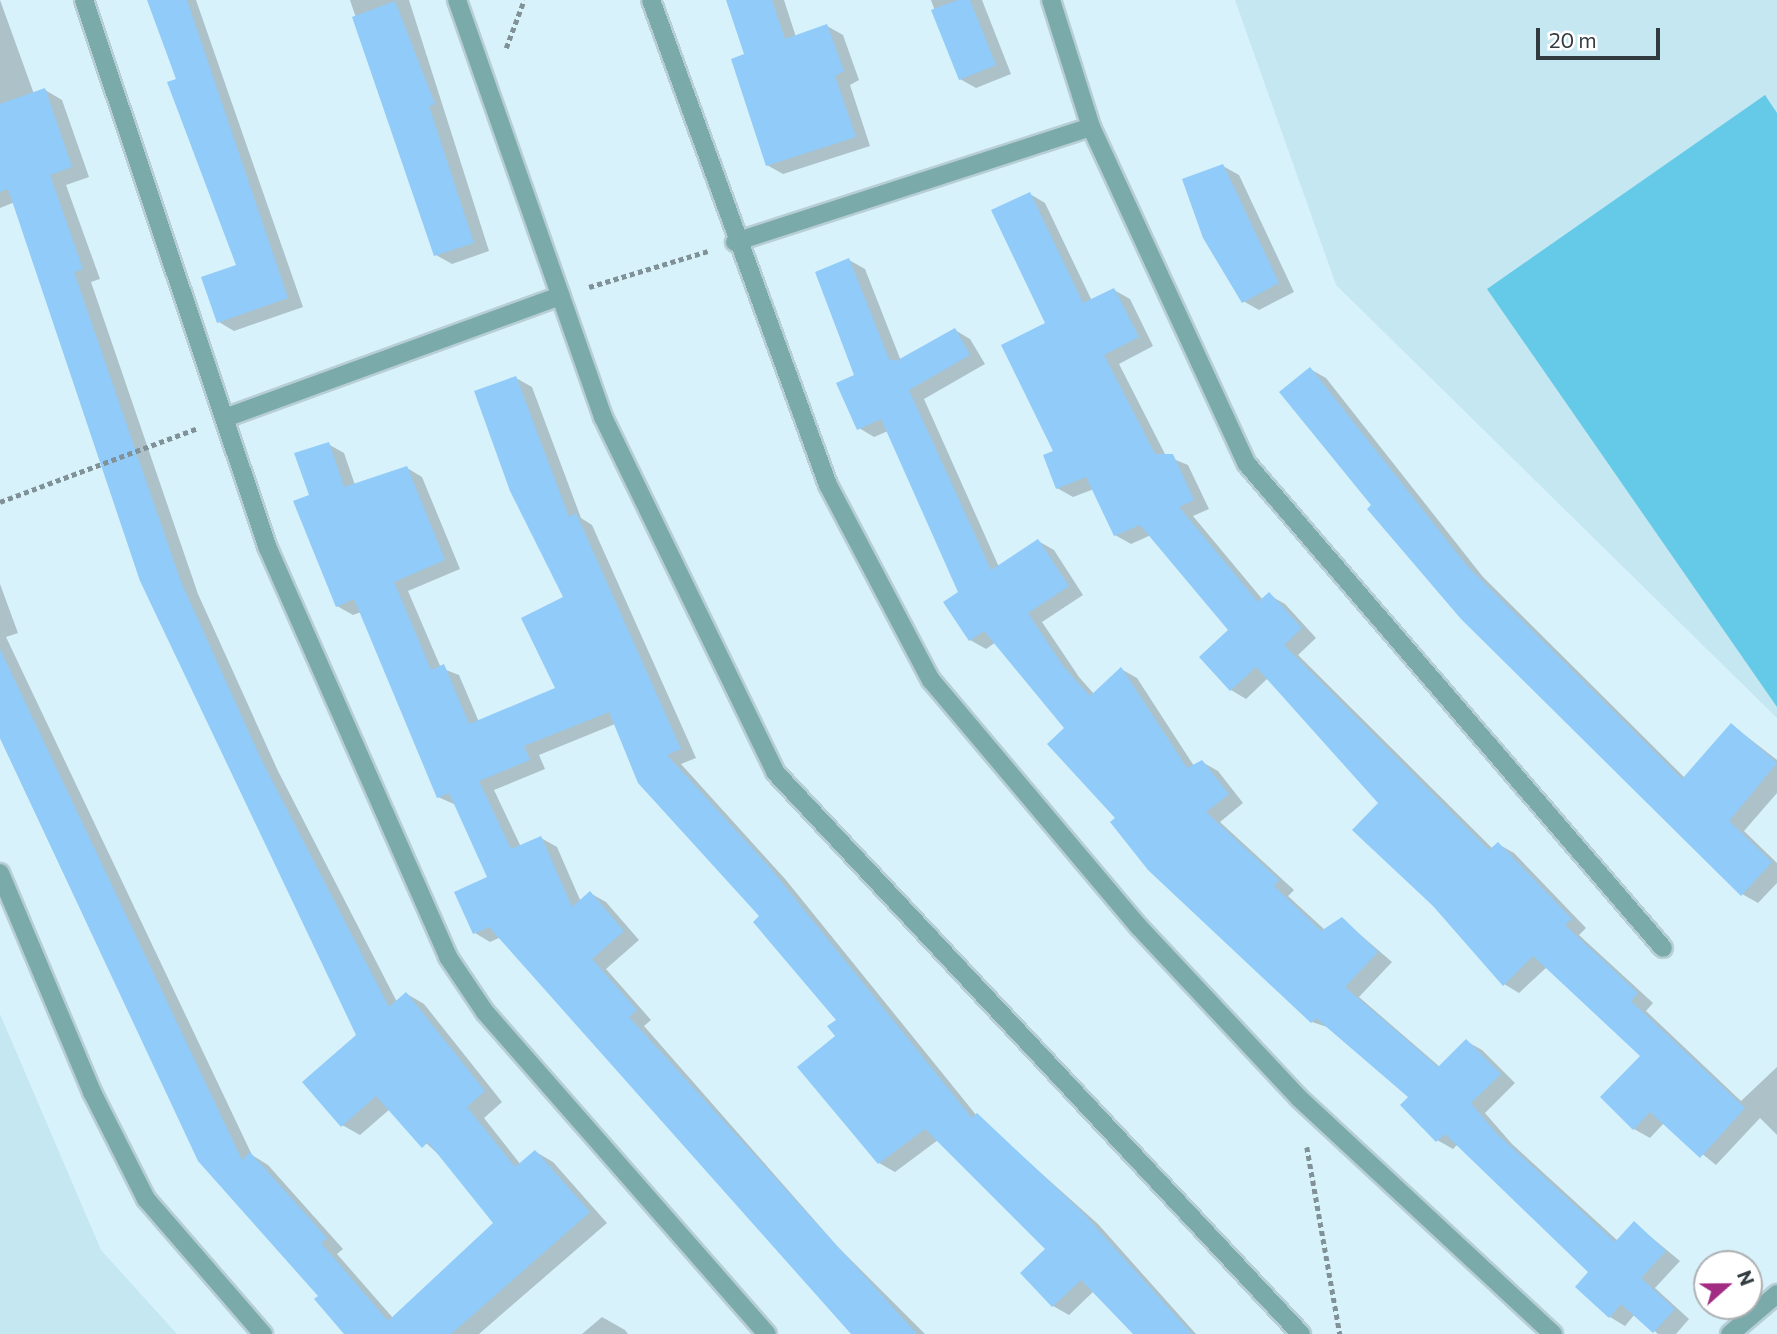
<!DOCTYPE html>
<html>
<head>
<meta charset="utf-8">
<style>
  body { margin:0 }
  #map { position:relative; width:1777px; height:1334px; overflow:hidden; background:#d8f2fb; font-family:Commissioner,sans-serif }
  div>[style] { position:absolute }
  .built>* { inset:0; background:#c4e7f2 }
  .green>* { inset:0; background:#64cae7 }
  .shadow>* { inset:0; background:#0003 }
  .building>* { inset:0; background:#90cbfa }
  .path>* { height:4.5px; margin-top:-2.25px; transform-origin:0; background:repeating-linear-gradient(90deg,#809298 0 5px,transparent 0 8.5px) }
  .roads { filter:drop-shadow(2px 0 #b7ced6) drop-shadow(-2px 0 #b7ced6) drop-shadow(0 2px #b7ced6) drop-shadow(0 -2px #b7ced6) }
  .minor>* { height:18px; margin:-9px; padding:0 9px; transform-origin:9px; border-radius:9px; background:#7aaaa9 }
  span { translate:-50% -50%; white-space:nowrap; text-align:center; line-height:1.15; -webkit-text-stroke:5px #fff; paint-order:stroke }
  .north { position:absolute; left:1693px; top:1250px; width:70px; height:70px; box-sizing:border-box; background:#fff; border:2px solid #adb1b3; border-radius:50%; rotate:69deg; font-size:19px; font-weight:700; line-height:28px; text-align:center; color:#323c40 }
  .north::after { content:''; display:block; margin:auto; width:24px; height:32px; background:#a32c83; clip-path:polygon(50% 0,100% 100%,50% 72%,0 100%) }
  .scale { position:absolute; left:1536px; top:28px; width:124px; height:32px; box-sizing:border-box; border:4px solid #323c40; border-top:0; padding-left:9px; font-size:21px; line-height:24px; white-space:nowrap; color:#323c40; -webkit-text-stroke:5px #fff; paint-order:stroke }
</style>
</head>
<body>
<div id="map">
  <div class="built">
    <i style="clip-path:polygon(1235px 0,1777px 0,1777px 718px,1336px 285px)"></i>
    <i style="clip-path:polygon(0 1014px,101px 1250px,177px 1334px,0 1334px)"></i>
  </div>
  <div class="green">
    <i style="clip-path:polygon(1765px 95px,1777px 113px,1777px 707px,1487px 289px)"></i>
  </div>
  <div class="shadow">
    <i style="clip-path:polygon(0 0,34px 94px,45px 90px,62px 100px,89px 177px,66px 185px,100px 279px,91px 282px,198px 594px,278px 771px,397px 1002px,407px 994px,424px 1004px,502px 1102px,484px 1118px,521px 1165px,536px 1152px,553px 1162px,607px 1223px,479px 1334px,346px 1334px,320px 1296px,199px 1160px,0 738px,0 584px,18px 633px,6px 637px,252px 1155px,268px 1165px,343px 1249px,337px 1254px,393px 1318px,495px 1223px,441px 1157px,390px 1109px,360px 1135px,342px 1125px,358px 1036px,15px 202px,0 208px)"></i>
    <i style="clip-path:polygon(149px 0,196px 0,303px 307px,234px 331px,219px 322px,238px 266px,169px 83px,179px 80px)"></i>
    <i style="clip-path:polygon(350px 0,409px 0,489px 251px,452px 264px,436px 255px)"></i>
    <i style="clip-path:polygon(728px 0,784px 0,796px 37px,827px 26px,843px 35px,859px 80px,850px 85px,870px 146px,783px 174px,767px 165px,746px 55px)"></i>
    <i style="clip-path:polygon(931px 0,982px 0,1011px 74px,976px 88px,960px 79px)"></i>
    <i style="clip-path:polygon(1223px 166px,1239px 175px,1294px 292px,1259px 310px,1243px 301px)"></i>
    <i style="clip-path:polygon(1030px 194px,1045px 203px,1092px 301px,1114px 290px,1130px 299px,1153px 346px,1119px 364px,1166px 456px,1188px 465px,1209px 509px,1193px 516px,1263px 600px,1269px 595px,1285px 604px,1316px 638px,1298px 655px,1493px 849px,1498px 844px,1514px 853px,1586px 928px,1579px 935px,1653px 1003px,1646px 1011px,1741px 1101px,1777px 1067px,1777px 1135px,1760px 1118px,1716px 1165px,1664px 1123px,1650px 1138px,1634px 1129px,1642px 1056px,1547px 967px,1519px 993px,1504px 984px,1380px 803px,1268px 678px,1246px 699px,1231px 690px,1230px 630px,1151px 535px,1131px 544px,1115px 535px,1094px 489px,1073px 497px,1057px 488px,1047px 324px)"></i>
    <i style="clip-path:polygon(849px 260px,865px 269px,901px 361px,955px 330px,970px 339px,985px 364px,924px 399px,999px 567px,1038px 541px,1054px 550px,1083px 595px,1042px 622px,1079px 677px,1094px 694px,1121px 669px,1137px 678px,1194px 766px,1202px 762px,1218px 771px,1243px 803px,1220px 822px,1294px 890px,1288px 896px,1325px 930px,1342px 919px,1392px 962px,1359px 997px,1440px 1067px,1466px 1041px,1482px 1050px,1515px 1083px,1485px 1113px,1512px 1144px,1618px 1241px,1634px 1223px,1680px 1261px,1655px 1288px,1689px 1319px,1676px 1334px,1658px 1334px,1635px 1314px,1625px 1326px,1610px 1317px,1590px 1272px,1458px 1144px,1453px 1149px,1437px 1140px,1410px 1097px,1330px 1028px,1312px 1022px,1118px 819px,1066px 728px,996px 642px,986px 649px,970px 640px,945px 602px,960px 593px,888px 431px,874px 437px,859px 428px)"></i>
    <i style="clip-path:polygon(1310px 369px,1326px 378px,1483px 577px,1685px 778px,1732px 725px,1777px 760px,1777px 793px,1744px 831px,1777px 863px,1777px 883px,1758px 903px,1742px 894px,1374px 506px)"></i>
    <i style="clip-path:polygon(516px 378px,532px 387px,581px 518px,592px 525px,696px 758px,681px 764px,786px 880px,977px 1116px,1098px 1224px,1196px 1334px,1137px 1334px,1094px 1291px,1069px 1315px,1053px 1306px,1047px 1249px,938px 1140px,895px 1172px,879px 1163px,838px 1020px,615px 724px,539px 755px,545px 769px,494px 790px,521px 847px,541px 838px,557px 847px,581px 902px,590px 893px,606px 902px,639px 940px,606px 969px,651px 1020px,644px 1026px,838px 1247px,925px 1334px,853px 1334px,501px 937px,490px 942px,475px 933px,489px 878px,456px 805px,438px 797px,361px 612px,353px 615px,337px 606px,311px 496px,328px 444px,344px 453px,355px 485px,407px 468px,422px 477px,460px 569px,408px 591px,441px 668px,459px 675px,479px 722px,558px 689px,565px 597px)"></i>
    <i style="clip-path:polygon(602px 1317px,625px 1330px,628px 1334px,582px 1334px)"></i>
  </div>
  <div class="building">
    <i style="clip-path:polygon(147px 0,187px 0,288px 298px,217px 323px,201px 277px,236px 265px,167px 82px,176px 79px)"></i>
    <i style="clip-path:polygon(726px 0,772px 0,785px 39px,827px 24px,844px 71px,835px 76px,856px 137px,766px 166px,731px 59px,744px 54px)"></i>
    <i style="clip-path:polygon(958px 0,970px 0,996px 65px,959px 80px,931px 10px)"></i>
    <i style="clip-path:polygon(395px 1px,435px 104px,429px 106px,474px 243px,434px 256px,352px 17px)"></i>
    <i style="clip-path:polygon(45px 88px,72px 167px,50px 175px,83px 269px,74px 272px,181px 582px,261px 759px,389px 1007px,406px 992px,485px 1091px,467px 1107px,515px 1167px,535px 1150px,590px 1212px,451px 1334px,344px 1334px,314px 1299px,318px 1296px,198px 1161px,0 738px,0 649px,242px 1160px,250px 1152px,327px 1238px,321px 1243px,388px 1321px,493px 1223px,428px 1142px,422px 1148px,376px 1096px,341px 1127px,302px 1082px,356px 1035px,140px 581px,8px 189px,0 192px,0 104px)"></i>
    <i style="clip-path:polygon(1223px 164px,1279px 283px,1242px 303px,1203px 238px,1182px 179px)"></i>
    <i style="clip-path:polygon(1030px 192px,1083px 303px,1114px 288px,1139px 337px,1104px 355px,1155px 454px,1173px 454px,1194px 500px,1179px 507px,1258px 602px,1269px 592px,1302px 628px,1284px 645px,1489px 850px,1498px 842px,1572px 919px,1565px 925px,1638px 993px,1631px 1001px,1745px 1108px,1700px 1158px,1650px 1112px,1633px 1130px,1600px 1097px,1640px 1056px,1533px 956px,1503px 986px,1433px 906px,1352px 830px,1378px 803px,1256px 667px,1230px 691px,1199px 657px,1228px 630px,1140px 525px,1114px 536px,1086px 477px,1056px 489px,1043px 455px,1053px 451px,1001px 345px,1045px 323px,991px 210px)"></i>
    <i style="clip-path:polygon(849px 258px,889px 359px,896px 361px,955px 328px,970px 355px,909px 390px,991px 570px,1038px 539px,1069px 586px,1028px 613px,1063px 666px,1090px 696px,1121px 667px,1187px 768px,1202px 760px,1229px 794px,1206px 812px,1279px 880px,1274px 886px,1321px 931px,1342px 917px,1378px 952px,1345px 987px,1438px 1067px,1466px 1039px,1501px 1074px,1471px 1103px,1496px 1133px,1615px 1242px,1634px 1221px,1666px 1251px,1641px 1278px,1675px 1309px,1653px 1333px,1621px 1304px,1609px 1318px,1575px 1287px,1588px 1272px,1445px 1134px,1436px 1142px,1400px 1105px,1408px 1097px,1316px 1018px,1311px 1023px,1148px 870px,1110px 822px,1115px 818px,1047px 744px,1064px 728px,984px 631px,969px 641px,943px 602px,958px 592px,881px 419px,857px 430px,836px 383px,854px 375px,815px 272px)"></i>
    <i style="clip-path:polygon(1310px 367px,1467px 566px,1682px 779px,1731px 723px,1777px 763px,1729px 821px,1772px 862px,1741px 896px,1461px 619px,1367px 509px,1371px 505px,1279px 392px)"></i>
    <i style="clip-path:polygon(516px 376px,569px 517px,576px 513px,681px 749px,667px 755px,771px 869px,972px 1118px,977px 1113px,1083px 1213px,1192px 1334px,1133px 1334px,1081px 1280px,1052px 1307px,1020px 1273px,1045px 1249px,925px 1129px,878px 1164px,797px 1067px,835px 1036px,827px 1026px,836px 1020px,753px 922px,759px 916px,638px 783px,609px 712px,524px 746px,530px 760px,479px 781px,511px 849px,541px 836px,572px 907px,590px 891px,624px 931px,592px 959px,637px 1010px,629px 1017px,917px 1334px,851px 1334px,489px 927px,473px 934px,454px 892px,487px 877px,449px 793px,437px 798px,354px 599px,336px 607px,293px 501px,309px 495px,294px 453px,329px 442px,344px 487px,407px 466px,445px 560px,394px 582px,431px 670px,444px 664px,469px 724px,555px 688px,521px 618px,563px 597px,510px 491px,474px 391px)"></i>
  </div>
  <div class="path">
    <i style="left:506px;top:48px;width:51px;rotate:-69.4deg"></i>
    <i style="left:589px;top:287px;width:124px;rotate:-16.8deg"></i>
    <i style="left:0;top:502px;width:211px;rotate:-20.5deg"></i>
    <i style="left:1307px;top:1147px;width:190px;rotate:80deg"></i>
  </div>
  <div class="roads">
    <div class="minor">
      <i style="left:84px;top:0;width:576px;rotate:71.47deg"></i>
      <i style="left:267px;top:546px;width:449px;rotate:66.2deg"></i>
      <i style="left:448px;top:957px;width:66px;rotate:56.1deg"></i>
      <i style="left:485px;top:1012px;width:428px;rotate:48.8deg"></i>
      <i style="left:457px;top:0;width:442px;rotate:70.7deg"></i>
      <i style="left:603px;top:417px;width:394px;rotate:64.1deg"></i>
      <i style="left:775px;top:772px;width:770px;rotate:46.9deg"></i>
      <i style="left:651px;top:0;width:516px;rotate:69.95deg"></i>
      <i style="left:828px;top:485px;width:221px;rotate:62.2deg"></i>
      <i style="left:931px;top:680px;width:323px;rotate:49.9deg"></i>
      <i style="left:1139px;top:927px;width:234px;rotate:46.9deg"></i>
      <i style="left:1299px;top:1098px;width:347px;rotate:42.9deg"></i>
      <i style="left:1051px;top:0;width:133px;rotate:72.5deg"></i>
      <i style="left:1091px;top:127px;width:371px;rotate:65.2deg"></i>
      <i style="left:1247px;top:464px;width:638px;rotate:49.32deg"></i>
      <i style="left:735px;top:242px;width:374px;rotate:-17.9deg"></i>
      <i style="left:225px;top:418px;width:357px;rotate:-20deg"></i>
      <i style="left:0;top:873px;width:238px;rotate:67.2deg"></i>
      <i style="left:92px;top:1092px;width:120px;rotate:63.2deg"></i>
      <i style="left:146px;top:1199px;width:179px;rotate:49.1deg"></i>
      <i style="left:1730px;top:1334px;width:62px;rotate:-40.4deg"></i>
    </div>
  </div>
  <div class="north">N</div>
  <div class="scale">20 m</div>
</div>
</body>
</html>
